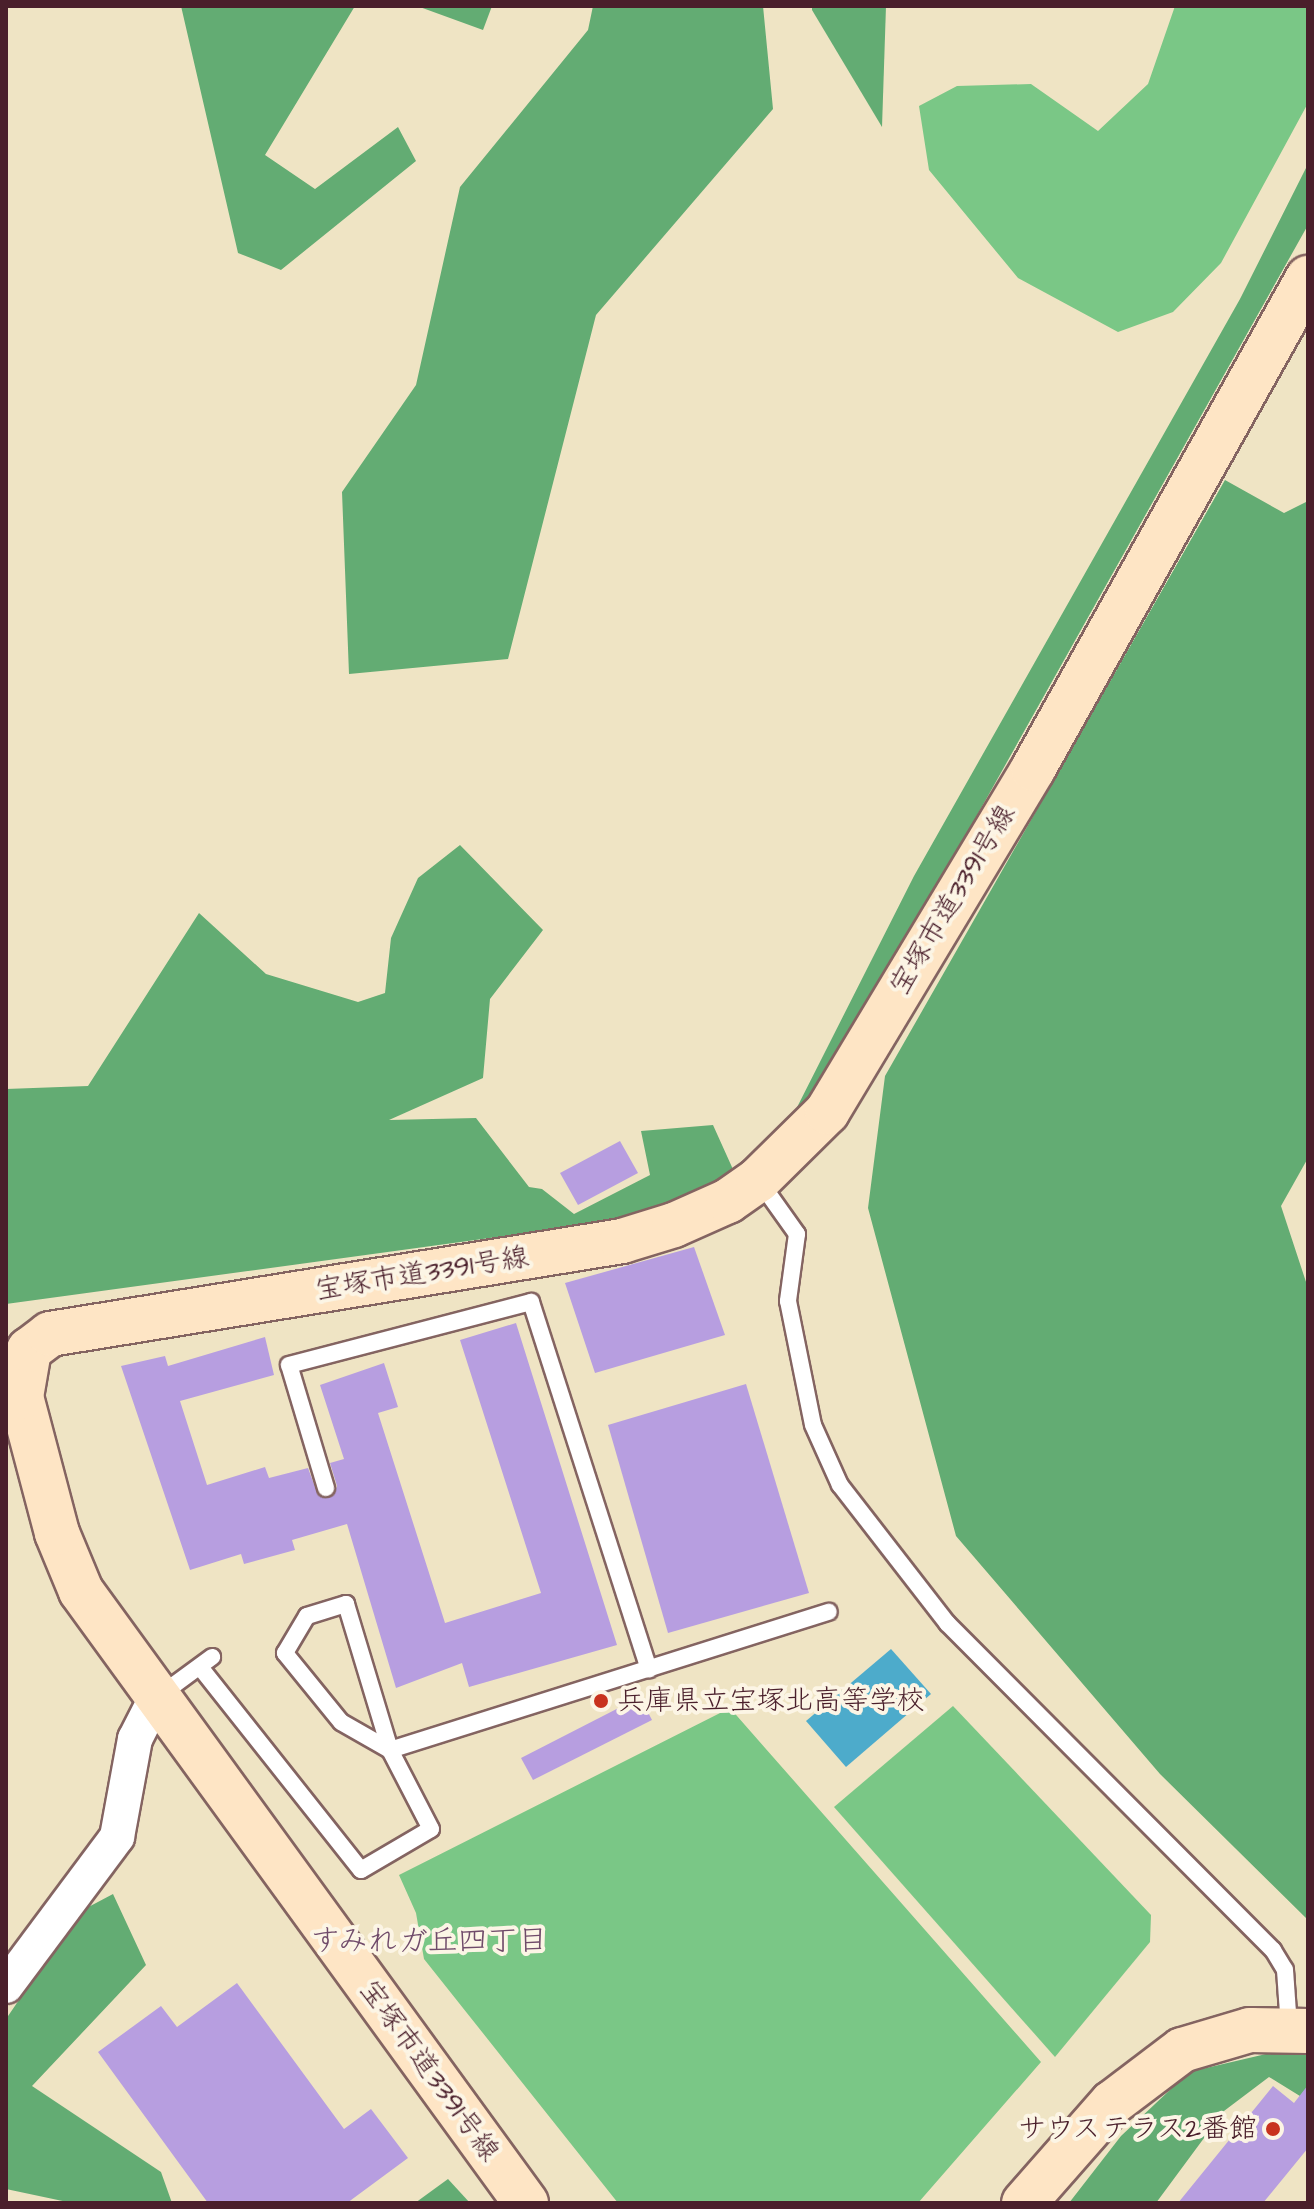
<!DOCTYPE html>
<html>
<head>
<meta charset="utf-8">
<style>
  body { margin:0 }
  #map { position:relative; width:1314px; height:2209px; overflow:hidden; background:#efe4c4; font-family:"Architects Daughter","Klee One",sans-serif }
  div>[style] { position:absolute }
  .green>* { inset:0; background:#7ac786 }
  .forest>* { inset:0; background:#63ac73 }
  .water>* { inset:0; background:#4dabcb }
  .building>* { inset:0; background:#b79ee0 }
  .roads { filter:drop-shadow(2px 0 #846461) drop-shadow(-2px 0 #846461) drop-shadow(0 2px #846461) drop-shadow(0 -2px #846461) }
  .lane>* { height:16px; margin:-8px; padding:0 8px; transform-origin:8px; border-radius:8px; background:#fff }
  .street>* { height:34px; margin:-17px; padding:0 17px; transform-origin:17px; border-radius:17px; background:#fff }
  .secondary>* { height:44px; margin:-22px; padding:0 22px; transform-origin:22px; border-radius:22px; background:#fee5c5 }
  .dots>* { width:22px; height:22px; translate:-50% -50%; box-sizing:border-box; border:4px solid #fcf5e5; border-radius:50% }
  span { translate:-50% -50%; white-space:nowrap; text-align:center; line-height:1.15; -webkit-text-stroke:8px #fcf5e5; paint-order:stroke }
  .street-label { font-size:28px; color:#4a1f2b }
  .poi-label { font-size:28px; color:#4a1f2b }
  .left { translate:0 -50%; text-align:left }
  .right { translate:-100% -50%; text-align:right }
  .neighbourhood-label { font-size:30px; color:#704b6a }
  .frame { position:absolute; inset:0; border:8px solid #4a1f2b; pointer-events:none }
</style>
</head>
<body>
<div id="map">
  <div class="green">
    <i style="clip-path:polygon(1175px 6px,1308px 6px,1308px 103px,1221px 263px,1173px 312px,1118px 332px,1018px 278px,929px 170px,919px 106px,957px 86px,1031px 84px,1098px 131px,1148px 84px)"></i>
    <i style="clip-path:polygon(953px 1706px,1151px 1915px,1150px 1942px,1055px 2057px,834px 1807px)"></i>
    <i style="clip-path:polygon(730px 1708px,1041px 2062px,918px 2203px,618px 2203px,424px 1959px,416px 1913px,399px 1875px)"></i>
  </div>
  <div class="forest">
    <i style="clip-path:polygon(181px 6px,355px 6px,265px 155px,315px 189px,398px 127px,416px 161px,281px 270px,238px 253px)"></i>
    <i style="clip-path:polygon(417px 6px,492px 6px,483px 30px)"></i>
    <i style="clip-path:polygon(593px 6px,763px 6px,773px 109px,596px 315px,508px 659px,349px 674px,342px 492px,416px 385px,460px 187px,588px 30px)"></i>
    <i style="clip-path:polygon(812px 6px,886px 6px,882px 127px,812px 10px)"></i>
    <i style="clip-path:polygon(1308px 164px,1308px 225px,827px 1083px,782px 1137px,914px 876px,1240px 299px)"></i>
    <i style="clip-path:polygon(1225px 480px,1284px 513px,1308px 501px,1308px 1158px,1281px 1206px,1308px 1288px,1308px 1920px,1160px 1774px,956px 1536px,868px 1208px,885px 1076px)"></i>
    <i style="clip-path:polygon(460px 845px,543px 930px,490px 999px,483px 1078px,389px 1120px,476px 1118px,529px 1187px,542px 1189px,574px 1214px,650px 1175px,641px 1131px,713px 1125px,736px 1176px,629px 1219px,6px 1304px,6px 1089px,88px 1086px,199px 913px,266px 974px,358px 1002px,385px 993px,391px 938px,418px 878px)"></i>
    <i style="clip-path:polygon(113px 1894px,146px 1965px,32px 2086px,161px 2172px,172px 2203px,72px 2203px,6px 2189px,6px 2019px,79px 1912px)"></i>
    <i style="clip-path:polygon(1266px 2054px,1308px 2055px,1308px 2101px,1269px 2077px,1224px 2111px,1156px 2203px,1069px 2203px,1121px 2136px,1189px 2072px)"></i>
    <i style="clip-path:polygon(448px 2179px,470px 2203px,415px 2203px)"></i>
  </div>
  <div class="water">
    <i style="clip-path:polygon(891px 1649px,931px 1694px,846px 1767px,806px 1721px)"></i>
  </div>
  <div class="building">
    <i style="clip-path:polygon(620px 1141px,638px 1173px,578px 1205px,560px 1173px)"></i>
    <i style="clip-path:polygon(694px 1247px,725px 1335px,595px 1373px,565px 1283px)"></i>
    <i style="clip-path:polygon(516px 1323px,617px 1645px,469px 1687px,462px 1663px,396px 1688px,347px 1524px,292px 1540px,295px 1550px,244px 1564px,241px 1554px,190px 1570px,121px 1366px,165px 1356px,168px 1366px,265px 1337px,274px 1375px,180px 1401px,207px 1485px,265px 1467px,269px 1478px,308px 1468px,318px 1495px,333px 1496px,337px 1486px,330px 1463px,344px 1459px,320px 1385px,384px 1363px,398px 1407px,378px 1413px,445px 1623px,541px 1593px,460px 1340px)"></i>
    <i style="clip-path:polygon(746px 1384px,809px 1593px,668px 1633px,608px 1425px)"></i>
    <i style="clip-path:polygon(640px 1697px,652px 1720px,533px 1780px,521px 1758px)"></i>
    <i style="clip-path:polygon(237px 1983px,344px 2129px,371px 2109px,408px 2158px,347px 2203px,208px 2203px,98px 2052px,161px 2006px,177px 2027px)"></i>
    <i style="clip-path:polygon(1308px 2085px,1308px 2148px,1263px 2203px,1178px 2203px,1273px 2086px,1294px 2103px)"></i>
  </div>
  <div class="roads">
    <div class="lane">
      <i style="left:760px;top:1182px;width:64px;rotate:54.6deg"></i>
      <i style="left:797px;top:1234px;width:68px;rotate:97.7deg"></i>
      <i style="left:788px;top:1301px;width:126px;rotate:78.6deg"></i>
      <i style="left:813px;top:1425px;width:66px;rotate:65.8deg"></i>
      <i style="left:840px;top:1485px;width:175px;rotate:52.2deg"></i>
      <i style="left:947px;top:1623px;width:462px;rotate:45.1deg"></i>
      <i style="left:1273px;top:1950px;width:23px;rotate:59deg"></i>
      <i style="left:1285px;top:1970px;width:57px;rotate:86deg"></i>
      <i style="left:326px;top:1488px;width:128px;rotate:-106.7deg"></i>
      <i style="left:289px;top:1365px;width:250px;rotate:-14.6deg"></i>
      <i style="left:531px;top:1302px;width:386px;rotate:72.2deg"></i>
      <i style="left:200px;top:1667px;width:259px;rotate:51.6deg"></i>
      <i style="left:361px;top:1870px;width:81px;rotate:-30.4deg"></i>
      <i style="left:431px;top:1829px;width:89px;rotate:-117.4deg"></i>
      <i style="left:390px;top:1750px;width:56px;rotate:-150.3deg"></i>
      <i style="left:341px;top:1722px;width:89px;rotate:-129.1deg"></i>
      <i style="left:285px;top:1653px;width:43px;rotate:-59.3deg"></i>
      <i style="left:307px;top:1616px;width:41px;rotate:-17.1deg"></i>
      <i style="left:346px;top:1604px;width:152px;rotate:73.2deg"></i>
      <i style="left:390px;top:1750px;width:460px;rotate:-17.5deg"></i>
      <i style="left:159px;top:1696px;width:66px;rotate:-36.3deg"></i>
    </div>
    <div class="street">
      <i style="left:6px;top:1986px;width:186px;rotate:-53.3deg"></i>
      <i style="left:117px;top:1837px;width:100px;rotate:-79.6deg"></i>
      <i style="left:135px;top:1739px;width:46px;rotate:-62.9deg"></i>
    </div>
    <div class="secondary">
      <i style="left:526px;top:2203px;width:757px;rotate:-126.02deg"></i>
      <i style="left:81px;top:1591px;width:63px;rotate:-112.5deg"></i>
      <i style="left:57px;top:1533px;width:141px;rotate:-104.8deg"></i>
      <i style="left:21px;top:1397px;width:48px;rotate:-80.3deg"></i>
      <i style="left:29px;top:1350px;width:26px;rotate:-37deg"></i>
      <i style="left:50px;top:1334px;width:580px;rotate:-9.23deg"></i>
      <i style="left:622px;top:1241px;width:54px;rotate:-17.1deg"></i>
      <i style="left:674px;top:1225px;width:59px;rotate:-24deg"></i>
      <i style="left:728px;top:1201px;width:37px;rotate:-35deg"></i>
      <i style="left:758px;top:1180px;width:97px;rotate:-44.6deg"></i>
      <i style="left:827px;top:1112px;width:400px;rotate:-59deg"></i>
      <i style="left:1033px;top:769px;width:563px;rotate:-60.75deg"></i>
      <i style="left:1024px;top:2203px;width:133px;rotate:-48.7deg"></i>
      <i style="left:1112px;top:2103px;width:88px;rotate:-37.1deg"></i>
      <i style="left:1182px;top:2050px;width:71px;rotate:-16.4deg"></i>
      <i style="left:1250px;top:2030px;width:58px;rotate:1deg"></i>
    </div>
  </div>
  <div class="dots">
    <i style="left:601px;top:1701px;background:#c8321e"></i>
    <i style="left:1273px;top:2129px;background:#c8321e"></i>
  </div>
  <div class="street-label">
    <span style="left:953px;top:900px;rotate:-59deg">宝塚市道3391号線</span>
    <span style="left:422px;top:1274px;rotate:-9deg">宝塚市道3391号線</span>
    <span style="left:429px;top:2071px;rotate:54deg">宝塚市道3391号線</span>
  </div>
  <div class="poi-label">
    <span class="left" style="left:617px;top:1701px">兵庫県立宝塚北高等学校</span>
    <span class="right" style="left:1257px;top:2129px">サウステラス2番館</span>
  </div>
  <div class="neighbourhood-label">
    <span style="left:429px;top:1941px">すみれガ丘四丁目</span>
  </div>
  <div class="frame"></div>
</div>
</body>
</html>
